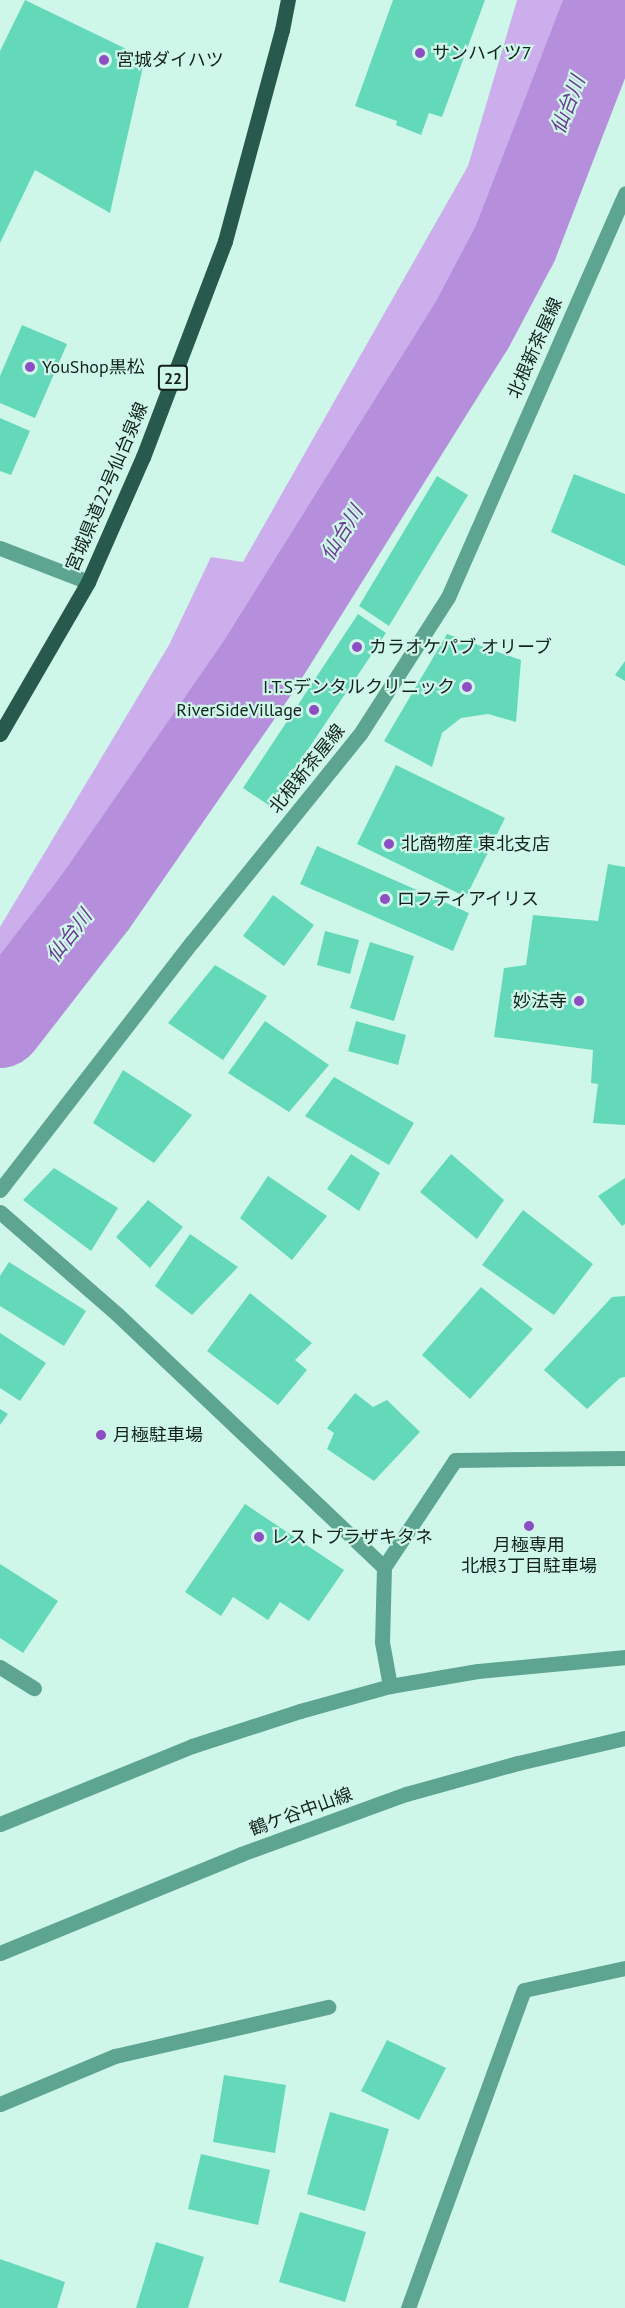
<!DOCTYPE html>
<html>
<head>
<meta charset="utf-8">
<style>
  body { margin:0 }
  #map { position:relative; width:625px; height:2308px; overflow:hidden; background:#cef7e9; font-family:"PT Sans","Noto Sans JP",sans-serif }
  div>[style] { position:absolute }
  .green>* { inset:0; background:#ccaeec }
  .river>* { height:86px; margin:-43px; padding:0 43px; transform-origin:43px; border-radius:43px; background:#b58fdb }
  .building>* { inset:0; background:#64d9ba }
  .minor>* { height:15px; margin:-7.5px; padding:0 7.5px; transform-origin:7.5px; border-radius:7.5px; background:#5ea591 }
  .major>* { height:15px; margin:-7.5px; padding:0 7.5px; transform-origin:7.5px; border-radius:7.5px; background:#275a4c }
  .dots>* { width:16px; height:16px; translate:-50% -50%; box-sizing:border-box; border:3px solid #cef7e9; border-radius:50% }
  span { translate:-50% -50%; white-space:nowrap; text-align:center; line-height:1.15; -webkit-text-stroke:4.5px #cef7e9; paint-order:stroke }
  .shield-label span { padding:2px 4px; background:#cef7e9; border:2px solid; border-radius:4px; -webkit-text-stroke-width:0 }
  .shield-label { font-size:16px; color:#13221d; font-weight:700 }
  .poi-label { font-size:18px; color:#13221d }
  .left { translate:0 -50%; text-align:left }
  .right { translate:-100% -50%; text-align:right }
  .street-label { font-size:18px; color:#13221d }
  .water-label { font-size:20px; color:#6b3a94; font-style:italic }
</style>
</head>
<body>
<div id="map">
  <div class="green">
    <i style="clip-path:polygon(517px 0,590px 0,486px 247px,250px 656px,82px 897px,0 1006px,0 927px,169px 645px,211px 557px,243px 562px,468px 166px)"></i>
  </div>
  <div class="river">
    <i style="left:0;top:1025px;width:153px;rotate:-52.2deg"></i>
    <i style="left:94px;top:904px;width:295px;rotate:-55.3deg"></i>
    <i style="left:262px;top:661px;width:394px;rotate:-58deg"></i>
    <i style="left:471px;top:327px;width:94px;rotate:-62.1deg"></i>
    <i style="left:515px;top:244px;width:261px;rotate:-68.9deg"></i>
  </div>
  <div class="building">
    <i style="clip-path:polygon(25px 0,145px 58px,110px 213px,35px 170px,0 243px,0 51px)"></i>
    <i style="clip-path:polygon(393px 0,485px 0,442px 117px,429px 113px,421px 135px,396px 125px,397px 121px,355px 106px)"></i>
    <i style="clip-path:polygon(22px 325px,67px 344px,35px 418px,0 403px,0 376px)"></i>
    <i style="clip-path:polygon(0 418px,30px 431px,11px 475px,0 471px)"></i>
    <i style="clip-path:polygon(574px 474px,625px 494px,625px 566px,551px 532px)"></i>
    <i style="clip-path:polygon(437px 476px,468px 495px,389px 626px,359px 606px)"></i>
    <i style="clip-path:polygon(358px 614px,386px 633px,270px 806px,243px 788px)"></i>
    <i style="clip-path:polygon(447px 634px,521px 660px,516px 722px,488px 714px,461px 718px,442px 733px,432px 767px,384px 741px)"></i>
    <i style="clip-path:polygon(625px 661px,625px 681px,615px 675px)"></i>
    <i style="clip-path:polygon(396px 765px,505px 818px,466px 897px,357px 844px)"></i>
    <i style="clip-path:polygon(317px 846px,469px 913px,453px 951px,300px 884px)"></i>
    <i style="clip-path:polygon(608px 864px,625px 867px,625px 1125px,593px 1123px,598px 1084px,591px 1083px,593px 1050px,494px 1037px,504px 968px,526px 965px,533px 915px,598px 921px)"></i>
    <i style="clip-path:polygon(273px 895px,314px 925px,284px 966px,243px 936px)"></i>
    <i style="clip-path:polygon(325px 931px,359px 940px,350px 974px,317px 965px)"></i>
    <i style="clip-path:polygon(370px 942px,414px 956px,394px 1021px,350px 1008px)"></i>
    <i style="clip-path:polygon(215px 965px,267px 996px,223px 1060px,168px 1023px)"></i>
    <i style="clip-path:polygon(265px 1021px,329px 1065px,289px 1112px,228px 1073px)"></i>
    <i style="clip-path:polygon(356px 1021px,406px 1035px,398px 1065px,348px 1051px)"></i>
    <i style="clip-path:polygon(123px 1070px,192px 1115px,154px 1163px,93px 1123px)"></i>
    <i style="clip-path:polygon(334px 1077px,414px 1123px,389px 1165px,305px 1116px)"></i>
    <i style="clip-path:polygon(351px 1154px,380px 1173px,359px 1211px,327px 1189px)"></i>
    <i style="clip-path:polygon(451px 1154px,504px 1200px,477px 1239px,420px 1192px)"></i>
    <i style="clip-path:polygon(54px 1168px,118px 1208px,91px 1251px,23px 1200px)"></i>
    <i style="clip-path:polygon(268px 1176px,327px 1216px,292px 1260px,240px 1218px)"></i>
    <i style="clip-path:polygon(625px 1178px,625px 1224px,622px 1226px,598px 1196px)"></i>
    <i style="clip-path:polygon(148px 1200px,183px 1227px,150px 1268px,116px 1237px)"></i>
    <i style="clip-path:polygon(523px 1210px,593px 1264px,554px 1315px,482px 1265px)"></i>
    <i style="clip-path:polygon(190px 1234px,238px 1267px,192px 1315px,155px 1286px)"></i>
    <i style="clip-path:polygon(9px 1262px,86px 1311px,64px 1346px,0 1306px,0 1276px)"></i>
    <i style="clip-path:polygon(481px 1287px,533px 1329px,470px 1399px,422px 1355px)"></i>
    <i style="clip-path:polygon(250px 1293px,312px 1343px,295px 1360px,307px 1370px,278px 1405px,207px 1351px)"></i>
    <i style="clip-path:polygon(625px 1296px,625px 1377px,620px 1378px,587px 1409px,544px 1370px,612px 1297px)"></i>
    <i style="clip-path:polygon(0 1333px,46px 1363px,20px 1401px,0 1388px)"></i>
    <i style="clip-path:polygon(355px 1393px,373px 1407px,387px 1400px,420px 1432px,374px 1481px,327px 1449px,334px 1433px,327px 1428px)"></i>
    <i style="clip-path:polygon(0 1409px,8px 1414px,0 1425px)"></i>
    <i style="clip-path:polygon(245px 1504px,344px 1570px,309px 1621px,280px 1602px,268px 1620px,233px 1597px,221px 1616px,185px 1592px)"></i>
    <i style="clip-path:polygon(0 1564px,58px 1601px,23px 1653px,0 1638px)"></i>
    <i style="clip-path:polygon(387px 2040px,446px 2068px,419px 2120px,361px 2091px)"></i>
    <i style="clip-path:polygon(224px 2075px,286px 2085px,275px 2153px,213px 2142px)"></i>
    <i style="clip-path:polygon(330px 2112px,389px 2129px,365px 2211px,307px 2194px)"></i>
    <i style="clip-path:polygon(201px 2154px,270px 2170px,258px 2225px,188px 2209px)"></i>
    <i style="clip-path:polygon(300px 2212px,366px 2232px,345px 2302px,279px 2282px)"></i>
    <i style="clip-path:polygon(156px 2242px,204px 2257px,188px 2308px,136px 2308px)"></i>
    <i style="clip-path:polygon(0 2259px,65px 2282px,57px 2308px,0 2308px)"></i>
  </div>
  <div class="minor">
    <i style="left:0;top:548px;width:94px;rotate:21.1deg"></i>
    <i style="left:0;top:1190px;width:314px;rotate:-52.3deg"></i>
    <i style="left:192px;top:942px;width:267px;rotate:-51.1deg"></i>
    <i style="left:360px;top:734px;width:163px;rotate:-57.3deg"></i>
    <i style="left:448px;top:597px;width:441px;rotate:-66.3deg"></i>
    <i style="left:0;top:1212px;width:155px;rotate:41.1deg"></i>
    <i style="left:117px;top:1314px;width:368px;rotate:43.5deg"></i>
    <i style="left:384px;top:1567px;width:75px;rotate:91.5deg"></i>
    <i style="left:382px;top:1642px;width:45px;rotate:79.7deg"></i>
    <i style="left:384px;top:1567px;width:128px;rotate:-56.4deg"></i>
    <i style="left:455px;top:1460px;width:170px;rotate:-0.7deg"></i>
    <i style="left:0;top:1667px;width:40px;rotate:32deg"></i>
    <i style="left:0;top:1824px;width:207px;rotate:-22.1deg"></i>
    <i style="left:192px;top:1746px;width:114px;rotate:-18deg"></i>
    <i style="left:300px;top:1711px;width:93px;rotate:-15.5deg"></i>
    <i style="left:390px;top:1686px;width:89px;rotate:-9.7deg"></i>
    <i style="left:478px;top:1671px;width:148px;rotate:-5.4deg"></i>
    <i style="left:0;top:1953px;width:261px;rotate:-22.3deg"></i>
    <i style="left:241px;top:1854px;width:176px;rotate:-20deg"></i>
    <i style="left:406px;top:1794px;width:116px;rotate:-15.5deg"></i>
    <i style="left:518px;top:1763px;width:110px;rotate:-13.2deg"></i>
    <i style="left:0;top:2104px;width:125px;rotate:-22.7deg"></i>
    <i style="left:115px;top:2056px;width:219px;rotate:-13deg"></i>
    <i style="left:408px;top:2308px;width:338px;rotate:-70deg"></i>
    <i style="left:524px;top:1990px;width:103px;rotate:-12.3deg"></i>
  </div>
  <div class="major">
    <i style="left:0;top:734px;width:176px;rotate:-59.9deg"></i>
    <i style="left:88px;top:582px;width:137px;rotate:-66.3deg"></i>
    <i style="left:143px;top:457px;width:231px;rotate:-69.2deg"></i>
    <i style="left:225px;top:241px;width:219px;rotate:-74.9deg"></i>
    <i style="left:282px;top:30px;width:31px;rotate:-79deg"></i>
  </div>
  <div class="dots">
    <i style="left:420px;top:53px;background:#8e4ec3"></i>
    <i style="left:104px;top:60px;background:#8e4ec3"></i>
    <i style="left:30px;top:367px;background:#8e4ec3"></i>
    <i style="left:357px;top:647px;background:#8e4ec3"></i>
    <i style="left:467px;top:687px;background:#8e4ec3"></i>
    <i style="left:314px;top:710px;background:#8e4ec3"></i>
    <i style="left:389px;top:844px;background:#8e4ec3"></i>
    <i style="left:385px;top:899px;background:#8e4ec3"></i>
    <i style="left:579px;top:1001px;background:#8e4ec3"></i>
    <i style="left:101px;top:1435px;background:#8e4ec3"></i>
    <i style="left:529px;top:1526px;background:#8e4ec3"></i>
    <i style="left:259px;top:1537px;background:#8e4ec3"></i>
  </div>
  <div class="shield-label">
    <span style="left:173px;top:378px">22</span>
  </div>
  <div class="poi-label">
    <span class="left" style="left:432px;top:53px">サンハイツ7</span>
    <span class="left" style="left:116px;top:60px">宮城ダイハツ</span>
    <span class="left" style="left:42px;top:367px">YouShop黒松</span>
    <span class="left" style="left:369px;top:647px">カラオケパブ オリーブ</span>
    <span class="right" style="left:455px;top:687px">I.T.Sデンタルクリニック</span>
    <span class="right" style="left:302px;top:710px">RiverSideVillage</span>
    <span class="left" style="left:401px;top:844px">北商物産 東北支店</span>
    <span class="left" style="left:397px;top:899px">ロフティアイリス</span>
    <span class="right" style="left:567px;top:1001px">妙法寺</span>
    <span class="left" style="left:113px;top:1435px">月極駐車場</span>
    <span class="left" style="left:271px;top:1537px">レストプラザキタネ</span>
    <span style="left:529px;top:1556px">月極専用<br>北根3丁目駐車場</span>
  </div>
  <div class="street-label">
    <span style="left:535px;top:348px;rotate:-66deg">北根新茶屋線</span>
    <span style="left:107px;top:487px;rotate:-67deg">宮城県道22号仙台泉線</span>
    <span style="left:307px;top:769px;rotate:-51deg">北根新茶屋線</span>
    <span style="left:301px;top:1812px;rotate:-20deg">鶴ケ谷中山線</span>
  </div>
  <div class="water-label">
    <span style="left:568px;top:105px;rotate:-69deg">仙台川</span>
    <span style="left:342px;top:533px;rotate:-58deg">仙台川</span>
    <span style="left:69px;top:936px;rotate:-52deg">仙台川</span>
  </div>
</div>
</body>
</html>
